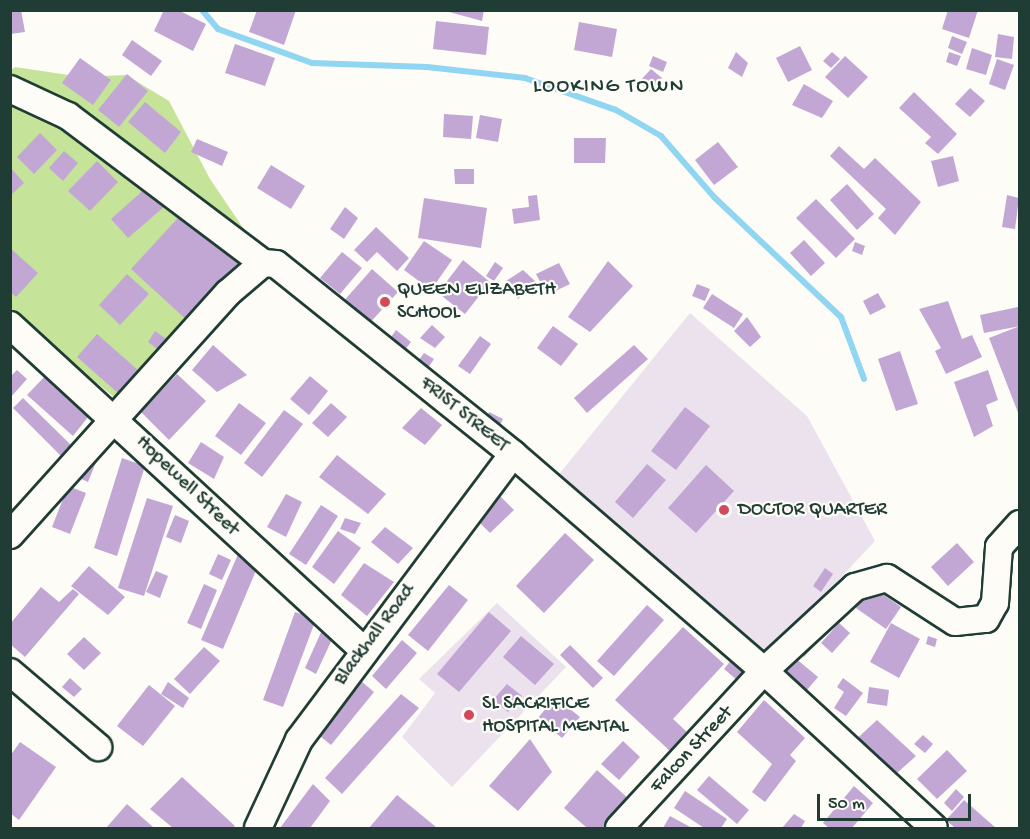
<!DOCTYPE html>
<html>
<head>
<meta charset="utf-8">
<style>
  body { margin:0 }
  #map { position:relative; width:1030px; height:839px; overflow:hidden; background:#fdfcf7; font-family:"Gochi Hand",sans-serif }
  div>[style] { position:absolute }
  .built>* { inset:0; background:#ebe2ed }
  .green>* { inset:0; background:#c6e39a }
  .stream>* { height:6px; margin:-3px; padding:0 3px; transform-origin:3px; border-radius:3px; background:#90d5f1 }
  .building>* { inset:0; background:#c2a7d5 }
  .roads { filter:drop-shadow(2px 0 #1f3d34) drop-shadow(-2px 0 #1f3d34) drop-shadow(0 2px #1f3d34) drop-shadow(0 -2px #1f3d34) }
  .minor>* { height:26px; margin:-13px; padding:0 13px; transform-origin:13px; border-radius:13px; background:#fdfcf7 }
  .dots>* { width:16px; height:16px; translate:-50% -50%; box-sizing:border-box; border:3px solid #fdfcf7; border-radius:50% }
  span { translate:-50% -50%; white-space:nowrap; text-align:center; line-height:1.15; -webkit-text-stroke:4.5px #fdfcf7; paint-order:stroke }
  .poi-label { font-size:20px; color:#1f3d34 }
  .left { translate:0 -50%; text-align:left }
  .street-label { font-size:20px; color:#1f3d34 }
  .neighbourhood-label { font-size:21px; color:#1f3d34; letter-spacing:1.5px }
  .frame { position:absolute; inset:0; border:12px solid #1f3d34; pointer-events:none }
  .scale { position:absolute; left:817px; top:794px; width:154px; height:27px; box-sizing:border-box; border:3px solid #1f3d34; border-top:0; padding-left:8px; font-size:18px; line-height:21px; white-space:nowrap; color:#1f3d34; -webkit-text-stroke:4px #fdfcf7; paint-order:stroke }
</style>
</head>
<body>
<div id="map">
  <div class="built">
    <i style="clip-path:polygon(690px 313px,807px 416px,875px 541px,761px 663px,556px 478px)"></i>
    <i style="clip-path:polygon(497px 603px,566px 667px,452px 787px,402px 737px,435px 693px,419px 679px)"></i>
  </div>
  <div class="green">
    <i style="clip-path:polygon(15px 67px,82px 77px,126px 75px,169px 101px,210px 179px,260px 253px,120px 402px,11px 313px,10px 71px)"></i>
  </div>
  <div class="stream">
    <i style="left:202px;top:10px;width:25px;rotate:50deg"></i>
    <i style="left:218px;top:29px;width:100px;rotate:19.9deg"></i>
    <i style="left:312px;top:63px;width:115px;rotate:2deg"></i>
    <i style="left:427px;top:67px;width:99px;rotate:6.4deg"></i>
    <i style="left:525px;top:78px;width:96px;rotate:19.4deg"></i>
    <i style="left:616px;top:110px;width:52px;rotate:30deg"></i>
    <i style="left:661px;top:136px;width:81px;rotate:49deg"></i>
    <i style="left:714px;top:197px;width:175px;rotate:43.4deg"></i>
    <i style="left:841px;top:317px;width:66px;rotate:69.6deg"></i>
  </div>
  <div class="building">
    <i style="clip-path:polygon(10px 10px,21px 10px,25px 32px,10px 34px)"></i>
    <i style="clip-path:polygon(164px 10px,178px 10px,206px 24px,193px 51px,154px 31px)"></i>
    <i style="clip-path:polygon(257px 10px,296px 10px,284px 45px,249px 32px)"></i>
    <i style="clip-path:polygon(442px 10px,484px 10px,482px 21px)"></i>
    <i style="clip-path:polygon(948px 10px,978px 10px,969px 38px,942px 29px)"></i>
    <i style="clip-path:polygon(436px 21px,489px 27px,486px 55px,433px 49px)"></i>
    <i style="clip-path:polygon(579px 22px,617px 29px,612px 57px,574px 50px)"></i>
    <i style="clip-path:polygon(998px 34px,1014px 37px,1012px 59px,995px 57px)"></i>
    <i style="clip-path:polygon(952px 36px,967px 42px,962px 54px,948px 48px)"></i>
    <i style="clip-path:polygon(132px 40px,162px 61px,151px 76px,122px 55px)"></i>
    <i style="clip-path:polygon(235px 44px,275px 58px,265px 86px,225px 73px)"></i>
    <i style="clip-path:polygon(800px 46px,812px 70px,788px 82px,776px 58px)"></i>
    <i style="clip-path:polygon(972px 48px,992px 55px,986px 75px,966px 69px)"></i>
    <i style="clip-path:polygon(736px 52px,748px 63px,742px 77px,728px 68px)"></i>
    <i style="clip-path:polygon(832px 52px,840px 59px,831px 68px,823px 61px)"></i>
    <i style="clip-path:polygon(949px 52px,961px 56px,957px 66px,946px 62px)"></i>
    <i style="clip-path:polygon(653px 56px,667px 62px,663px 72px,649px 66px)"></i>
    <i style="clip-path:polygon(845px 56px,868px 77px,848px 98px,825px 77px)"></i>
    <i style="clip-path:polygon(80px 58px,111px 80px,93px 105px,62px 83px)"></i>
    <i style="clip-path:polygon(997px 59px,1014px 65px,1005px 90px,989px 84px)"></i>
    <i style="clip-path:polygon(651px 69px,662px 78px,650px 92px,639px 82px)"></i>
    <i style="clip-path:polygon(127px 74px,148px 91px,119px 127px,98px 110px)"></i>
    <i style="clip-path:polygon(804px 84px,833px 101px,822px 118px,792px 105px)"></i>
    <i style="clip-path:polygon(970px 88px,985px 101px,970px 117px,955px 104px)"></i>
    <i style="clip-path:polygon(914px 92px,957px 134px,938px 154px,925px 143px,931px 137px,899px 108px)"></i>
    <i style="clip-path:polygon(145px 102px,181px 132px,165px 153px,128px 122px)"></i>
    <i style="clip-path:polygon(444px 114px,473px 116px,471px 139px,443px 137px)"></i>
    <i style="clip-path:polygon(480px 115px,502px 119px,498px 142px,476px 138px)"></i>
    <i style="clip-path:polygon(40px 133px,57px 150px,34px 174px,17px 157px)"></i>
    <i style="clip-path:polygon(574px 138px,606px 138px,605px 163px,574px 163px)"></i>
    <i style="clip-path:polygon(197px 139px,228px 152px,222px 166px,191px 152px)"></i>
    <i style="clip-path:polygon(718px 142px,738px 167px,714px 185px,695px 160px)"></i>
    <i style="clip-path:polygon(839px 146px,864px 169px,875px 158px,921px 202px,895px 235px,878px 218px,886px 209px,830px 156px)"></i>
    <i style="clip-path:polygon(64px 151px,78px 163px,63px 181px,49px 168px)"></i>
    <i style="clip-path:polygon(953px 156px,959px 181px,938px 187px,931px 161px)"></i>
    <i style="clip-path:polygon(97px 161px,118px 182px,90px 211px,68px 191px)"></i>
    <i style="clip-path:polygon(271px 165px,305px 186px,291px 209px,257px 188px)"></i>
    <i style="clip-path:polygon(10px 167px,24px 183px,12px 194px,10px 193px)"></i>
    <i style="clip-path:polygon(454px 169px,474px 169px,474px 184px,455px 184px)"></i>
    <i style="clip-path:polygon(847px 184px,874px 214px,857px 230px,830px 200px)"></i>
    <i style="clip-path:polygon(148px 186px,165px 206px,128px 238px,111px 219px)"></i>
    <i style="clip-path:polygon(537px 195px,540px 220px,514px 224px,512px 209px,529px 207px,528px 196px)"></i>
    <i style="clip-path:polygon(1007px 195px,1019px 198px,1015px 229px,1002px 227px)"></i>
    <i style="clip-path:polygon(424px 198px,487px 208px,481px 248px,418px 238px)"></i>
    <i style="clip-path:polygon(816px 199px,855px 239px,836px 258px,796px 218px)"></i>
    <i style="clip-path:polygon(189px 206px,247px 259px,189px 322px,131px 269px)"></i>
    <i style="clip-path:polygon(345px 207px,358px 218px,344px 239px,330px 229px)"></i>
    <i style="clip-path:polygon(376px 227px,409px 258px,397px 271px,377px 252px,367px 262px,354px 250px)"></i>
    <i style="clip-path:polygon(804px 240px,825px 263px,811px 276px,790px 253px)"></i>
    <i style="clip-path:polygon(424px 241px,452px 260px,431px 290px,404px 270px)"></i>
    <i style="clip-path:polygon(855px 242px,865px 246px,862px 255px,852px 251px)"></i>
    <i style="clip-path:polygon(10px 248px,38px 273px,16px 297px,10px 292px)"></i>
    <i style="clip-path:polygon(342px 252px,362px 268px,340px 294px,320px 278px)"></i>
    <i style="clip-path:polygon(463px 260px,490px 282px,465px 314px,438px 293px)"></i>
    <i style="clip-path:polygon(608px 261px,633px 286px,590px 332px,568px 317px)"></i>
    <i style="clip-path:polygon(495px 262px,503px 268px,494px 281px,486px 276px)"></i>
    <i style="clip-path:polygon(559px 263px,570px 284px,547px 295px,536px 274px)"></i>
    <i style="clip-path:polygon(372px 269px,398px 292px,367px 326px,342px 303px)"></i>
    <i style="clip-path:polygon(523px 270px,536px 282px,518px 299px,506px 281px)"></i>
    <i style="clip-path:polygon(127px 274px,149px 294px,120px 325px,99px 305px)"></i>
    <i style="clip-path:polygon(697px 284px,710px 289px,705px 301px,692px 296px)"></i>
    <i style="clip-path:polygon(878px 293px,886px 307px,870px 315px,863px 301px)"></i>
    <i style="clip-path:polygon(712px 294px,743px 314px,734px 328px,703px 308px)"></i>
    <i style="clip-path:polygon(948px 301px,962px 339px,972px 335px,982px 357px,946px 374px,935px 351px,941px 348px,919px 309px)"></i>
    <i style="clip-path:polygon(1018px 307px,1020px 326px,984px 333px,980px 315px)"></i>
    <i style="clip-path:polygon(747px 317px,761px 337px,750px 347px,734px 331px)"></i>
    <i style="clip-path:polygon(432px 325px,445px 337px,435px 348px,420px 338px)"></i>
    <i style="clip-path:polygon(553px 326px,578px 344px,561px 366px,537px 348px)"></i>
    <i style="clip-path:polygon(1020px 326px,1020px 415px,1019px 415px,989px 338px)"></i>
    <i style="clip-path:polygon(396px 330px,411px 342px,404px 351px,389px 340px)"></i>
    <i style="clip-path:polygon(155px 331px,168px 340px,160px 351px,148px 342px)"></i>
    <i style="clip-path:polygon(97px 334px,139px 371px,119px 394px,77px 357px)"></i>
    <i style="clip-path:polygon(480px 336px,491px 344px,470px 374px,458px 366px)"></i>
    <i style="clip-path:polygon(213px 345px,247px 375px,217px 392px,192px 370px)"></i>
    <i style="clip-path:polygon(634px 345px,648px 359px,587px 413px,574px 398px)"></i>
    <i style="clip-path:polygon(900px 351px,918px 404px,896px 411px,878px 359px)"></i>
    <i style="clip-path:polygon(424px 353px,434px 359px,426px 371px,416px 364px)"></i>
    <i style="clip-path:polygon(17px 370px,27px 379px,10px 398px,10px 377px)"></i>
    <i style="clip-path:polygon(988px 370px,998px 400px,986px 405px,993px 426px,974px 437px,954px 382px)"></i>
    <i style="clip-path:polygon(48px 373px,92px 412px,73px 436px,27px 395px)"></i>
    <i style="clip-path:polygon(177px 374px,206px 401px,169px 440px,141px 412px)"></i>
    <i style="clip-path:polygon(310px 376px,328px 391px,309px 415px,290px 399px)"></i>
    <i style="clip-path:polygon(23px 398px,72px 446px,61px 456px,13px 408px)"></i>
    <i style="clip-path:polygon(239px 403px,266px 423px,241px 455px,215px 436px)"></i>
    <i style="clip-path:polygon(331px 403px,347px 417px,328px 437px,312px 423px)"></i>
    <i style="clip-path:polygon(685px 407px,710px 426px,676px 470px,651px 451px)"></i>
    <i style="clip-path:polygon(421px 408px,442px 425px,425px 445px,402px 428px)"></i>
    <i style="clip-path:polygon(284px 410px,303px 424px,262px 477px,244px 463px)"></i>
    <i style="clip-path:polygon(489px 412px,503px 419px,495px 435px,483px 427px)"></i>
    <i style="clip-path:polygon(201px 442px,224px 457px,214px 479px,188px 463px)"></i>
    <i style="clip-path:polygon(86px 455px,97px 460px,88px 482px,77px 477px)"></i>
    <i style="clip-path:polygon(337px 455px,386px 494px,368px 514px,319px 477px)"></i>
    <i style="clip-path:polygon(122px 458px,145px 466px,117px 556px,94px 548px)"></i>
    <i style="clip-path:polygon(647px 464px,666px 480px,633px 518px,615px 502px)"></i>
    <i style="clip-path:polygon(706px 465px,734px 491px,696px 533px,668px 508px)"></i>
    <i style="clip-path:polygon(68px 486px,86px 493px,70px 534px,52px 527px)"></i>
    <i style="clip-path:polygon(286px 494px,302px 502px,286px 537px,267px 527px)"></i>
    <i style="clip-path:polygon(500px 496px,514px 510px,490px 533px,476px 519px)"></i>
    <i style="clip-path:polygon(147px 498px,173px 506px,144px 596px,118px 588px)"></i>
    <i style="clip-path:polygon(321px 505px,338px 516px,306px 565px,289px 554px)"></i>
    <i style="clip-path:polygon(175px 515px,189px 521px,181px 543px,166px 537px)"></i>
    <i style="clip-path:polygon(345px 518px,361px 523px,355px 534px,340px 529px)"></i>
    <i style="clip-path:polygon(385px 527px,413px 548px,398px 564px,371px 542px)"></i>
    <i style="clip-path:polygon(338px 531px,361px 548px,334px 584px,312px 567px)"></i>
    <i style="clip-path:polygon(565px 533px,594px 560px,544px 613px,516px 586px)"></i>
    <i style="clip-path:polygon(957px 543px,974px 562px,948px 586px,931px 567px)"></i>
    <i style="clip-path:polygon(239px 552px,260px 561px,223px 649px,201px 640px)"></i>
    <i style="clip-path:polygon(218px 554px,231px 560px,222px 580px,209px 574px)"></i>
    <i style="clip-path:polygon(364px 563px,394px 582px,367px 616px,341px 595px)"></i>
    <i style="clip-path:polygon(89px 566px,125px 597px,108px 615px,71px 586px)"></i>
    <i style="clip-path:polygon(825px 568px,833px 574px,821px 592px,813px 586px)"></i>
    <i style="clip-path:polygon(156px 571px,168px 576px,160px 598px,146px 592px)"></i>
    <i style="clip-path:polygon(204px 584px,217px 590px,201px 629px,187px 623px)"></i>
    <i style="clip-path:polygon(449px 585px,468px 600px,428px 651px,408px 635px)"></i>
    <i style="clip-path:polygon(871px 586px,901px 607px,886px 629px,856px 608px)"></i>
    <i style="clip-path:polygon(41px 587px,59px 602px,73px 589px,79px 594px,25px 657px,10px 644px,10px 624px)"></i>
    <i style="clip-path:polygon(647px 605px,664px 620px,614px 676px,597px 661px)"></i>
    <i style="clip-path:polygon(295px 612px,316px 619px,283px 707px,263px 700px)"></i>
    <i style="clip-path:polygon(489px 612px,511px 631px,459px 692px,437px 674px)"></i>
    <i style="clip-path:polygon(839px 623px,850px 633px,832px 653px,821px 643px)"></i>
    <i style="clip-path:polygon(891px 623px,920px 639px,899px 678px,870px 662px)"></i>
    <i style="clip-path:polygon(683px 627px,724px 664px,673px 719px,687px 732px,670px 751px,615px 700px)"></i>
    <i style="clip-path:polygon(322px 630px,334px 635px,316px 674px,305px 668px)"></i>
    <i style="clip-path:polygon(521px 636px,554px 664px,535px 685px,503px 657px)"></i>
    <i style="clip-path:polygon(928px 636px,937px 639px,935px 647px,926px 644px)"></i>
    <i style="clip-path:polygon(84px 637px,101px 653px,84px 670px,67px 654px)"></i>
    <i style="clip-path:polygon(802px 637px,813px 647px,804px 657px,793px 647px)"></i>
    <i style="clip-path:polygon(402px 640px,417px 653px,386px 689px,372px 676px)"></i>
    <i style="clip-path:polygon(570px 645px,603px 678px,593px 688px,560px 655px)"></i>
    <i style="clip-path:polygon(204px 647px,220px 661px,190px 694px,174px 679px)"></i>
    <i style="clip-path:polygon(788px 652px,818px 677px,801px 697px,771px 672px)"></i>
    <i style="clip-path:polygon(733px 658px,746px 670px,737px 680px,724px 669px)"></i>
    <i style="clip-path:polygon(354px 675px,374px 692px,331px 745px,310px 728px)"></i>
    <i style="clip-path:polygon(70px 678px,82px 689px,74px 697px,62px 687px)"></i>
    <i style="clip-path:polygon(843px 678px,863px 693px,846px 716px,834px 708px,844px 692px,837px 687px)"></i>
    <i style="clip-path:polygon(168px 682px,189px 698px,183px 708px,161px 694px)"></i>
    <i style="clip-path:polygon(507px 684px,522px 696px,508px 712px,493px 700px)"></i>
    <i style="clip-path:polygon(149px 685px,175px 706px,143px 746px,117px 726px)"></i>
    <i style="clip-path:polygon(869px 687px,889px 690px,887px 706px,867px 703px)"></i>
    <i style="clip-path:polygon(401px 694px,419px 708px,342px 794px,325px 778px)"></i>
    <i style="clip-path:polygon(555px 697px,580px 717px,562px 738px,538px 718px)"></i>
    <i style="clip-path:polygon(764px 700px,805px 738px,790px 755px,796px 761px,765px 802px,752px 792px,772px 764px,737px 732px)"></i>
    <i style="clip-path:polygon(877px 720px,916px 756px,897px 773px,867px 745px,859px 754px,850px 745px)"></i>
    <i style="clip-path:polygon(923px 735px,933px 744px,925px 753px,914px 744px)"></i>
    <i style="clip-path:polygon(530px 739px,552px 772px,518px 811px,489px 786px)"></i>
    <i style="clip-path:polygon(623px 741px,640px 757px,619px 780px,601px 764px)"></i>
    <i style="clip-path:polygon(20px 742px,56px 767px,19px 820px,10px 813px,10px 756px)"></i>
    <i style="clip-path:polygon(947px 750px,967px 771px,937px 799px,917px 779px)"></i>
    <i style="clip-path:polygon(597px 770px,630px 800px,605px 828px,587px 828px,564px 808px)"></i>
    <i style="clip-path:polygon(709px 776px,749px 810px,737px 824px,697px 790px)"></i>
    <i style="clip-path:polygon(182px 777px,235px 826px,233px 828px,173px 828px,150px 809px)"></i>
    <i style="clip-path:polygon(313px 784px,330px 801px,310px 828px,280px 828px)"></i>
    <i style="clip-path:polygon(854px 786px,873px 803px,852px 828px,829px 828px,823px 823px)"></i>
    <i style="clip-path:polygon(956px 789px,964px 797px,952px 811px,944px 803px)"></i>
    <i style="clip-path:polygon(685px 791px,727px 819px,721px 828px,704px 828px,674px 808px)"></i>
    <i style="clip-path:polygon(397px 795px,436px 827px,435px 828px,369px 828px)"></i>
    <i style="clip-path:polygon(964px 800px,996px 828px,955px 828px,946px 820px)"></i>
    <i style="clip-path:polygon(127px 804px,153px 827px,152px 828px,106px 828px)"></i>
    <i style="clip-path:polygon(794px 814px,805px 821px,801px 828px,782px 828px)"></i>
    <i style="clip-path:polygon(670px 816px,692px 828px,663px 828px)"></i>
  </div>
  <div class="roads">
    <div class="minor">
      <i style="left:10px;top:89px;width:64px;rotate:25deg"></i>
      <i style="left:68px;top:116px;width:244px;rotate:37deg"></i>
      <i style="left:10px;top:325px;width:478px;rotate:42.6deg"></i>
      <i style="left:10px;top:535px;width:326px;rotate:-48deg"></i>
      <i style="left:228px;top:293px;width:46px;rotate:-40.6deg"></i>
      <i style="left:263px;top:263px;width:13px;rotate:4deg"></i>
      <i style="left:276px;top:264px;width:304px;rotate:38.7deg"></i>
      <i style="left:513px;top:454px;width:332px;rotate:40.8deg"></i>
      <i style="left:764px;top:671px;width:231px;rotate:42.7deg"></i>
      <i style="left:10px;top:672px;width:116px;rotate:40.4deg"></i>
      <i style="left:258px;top:828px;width:97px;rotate:-65deg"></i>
      <i style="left:299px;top:740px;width:357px;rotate:-53.2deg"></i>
      <i style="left:619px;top:828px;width:214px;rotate:-47.3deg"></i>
      <i style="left:764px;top:671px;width:124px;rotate:-42.7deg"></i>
      <i style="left:855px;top:587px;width:33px;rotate:-16deg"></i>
      <i style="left:887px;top:578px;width:81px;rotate:32.9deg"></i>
      <i style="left:955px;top:622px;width:31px;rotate:-6deg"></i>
      <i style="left:986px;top:619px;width:18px;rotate:-61deg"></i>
      <i style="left:995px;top:603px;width:56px;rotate:-85.9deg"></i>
      <i style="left:999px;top:547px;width:31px;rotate:-48deg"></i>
    </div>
  </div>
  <div class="dots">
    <i style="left:385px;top:302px;background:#d1495b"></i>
    <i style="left:724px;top:510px;background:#d1495b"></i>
    <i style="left:469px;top:715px;background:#d1495b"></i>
  </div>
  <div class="poi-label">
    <span class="left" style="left:397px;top:302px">QUEEN ELIZABETH<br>SCHOOL</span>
    <span class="left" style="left:738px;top:510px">DOCTOR QUARTER</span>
    <span class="left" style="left:482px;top:716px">SL SACRIFICE<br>HOSPITAL MENTAL</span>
  </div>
  <div class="street-label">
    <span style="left:464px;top:415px;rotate:39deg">FRIST STREET</span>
    <span style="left:187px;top:486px;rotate:44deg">Hopewell Street</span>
    <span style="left:375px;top:635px;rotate:-53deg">Blackhall Road</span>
    <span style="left:692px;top:750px;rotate:-47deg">Falcon Street</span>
  </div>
  <div class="neighbourhood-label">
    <span style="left:609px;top:88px">LOOKING TOWN</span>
  </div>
  <div class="frame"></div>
  <div class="scale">50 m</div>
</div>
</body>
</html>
